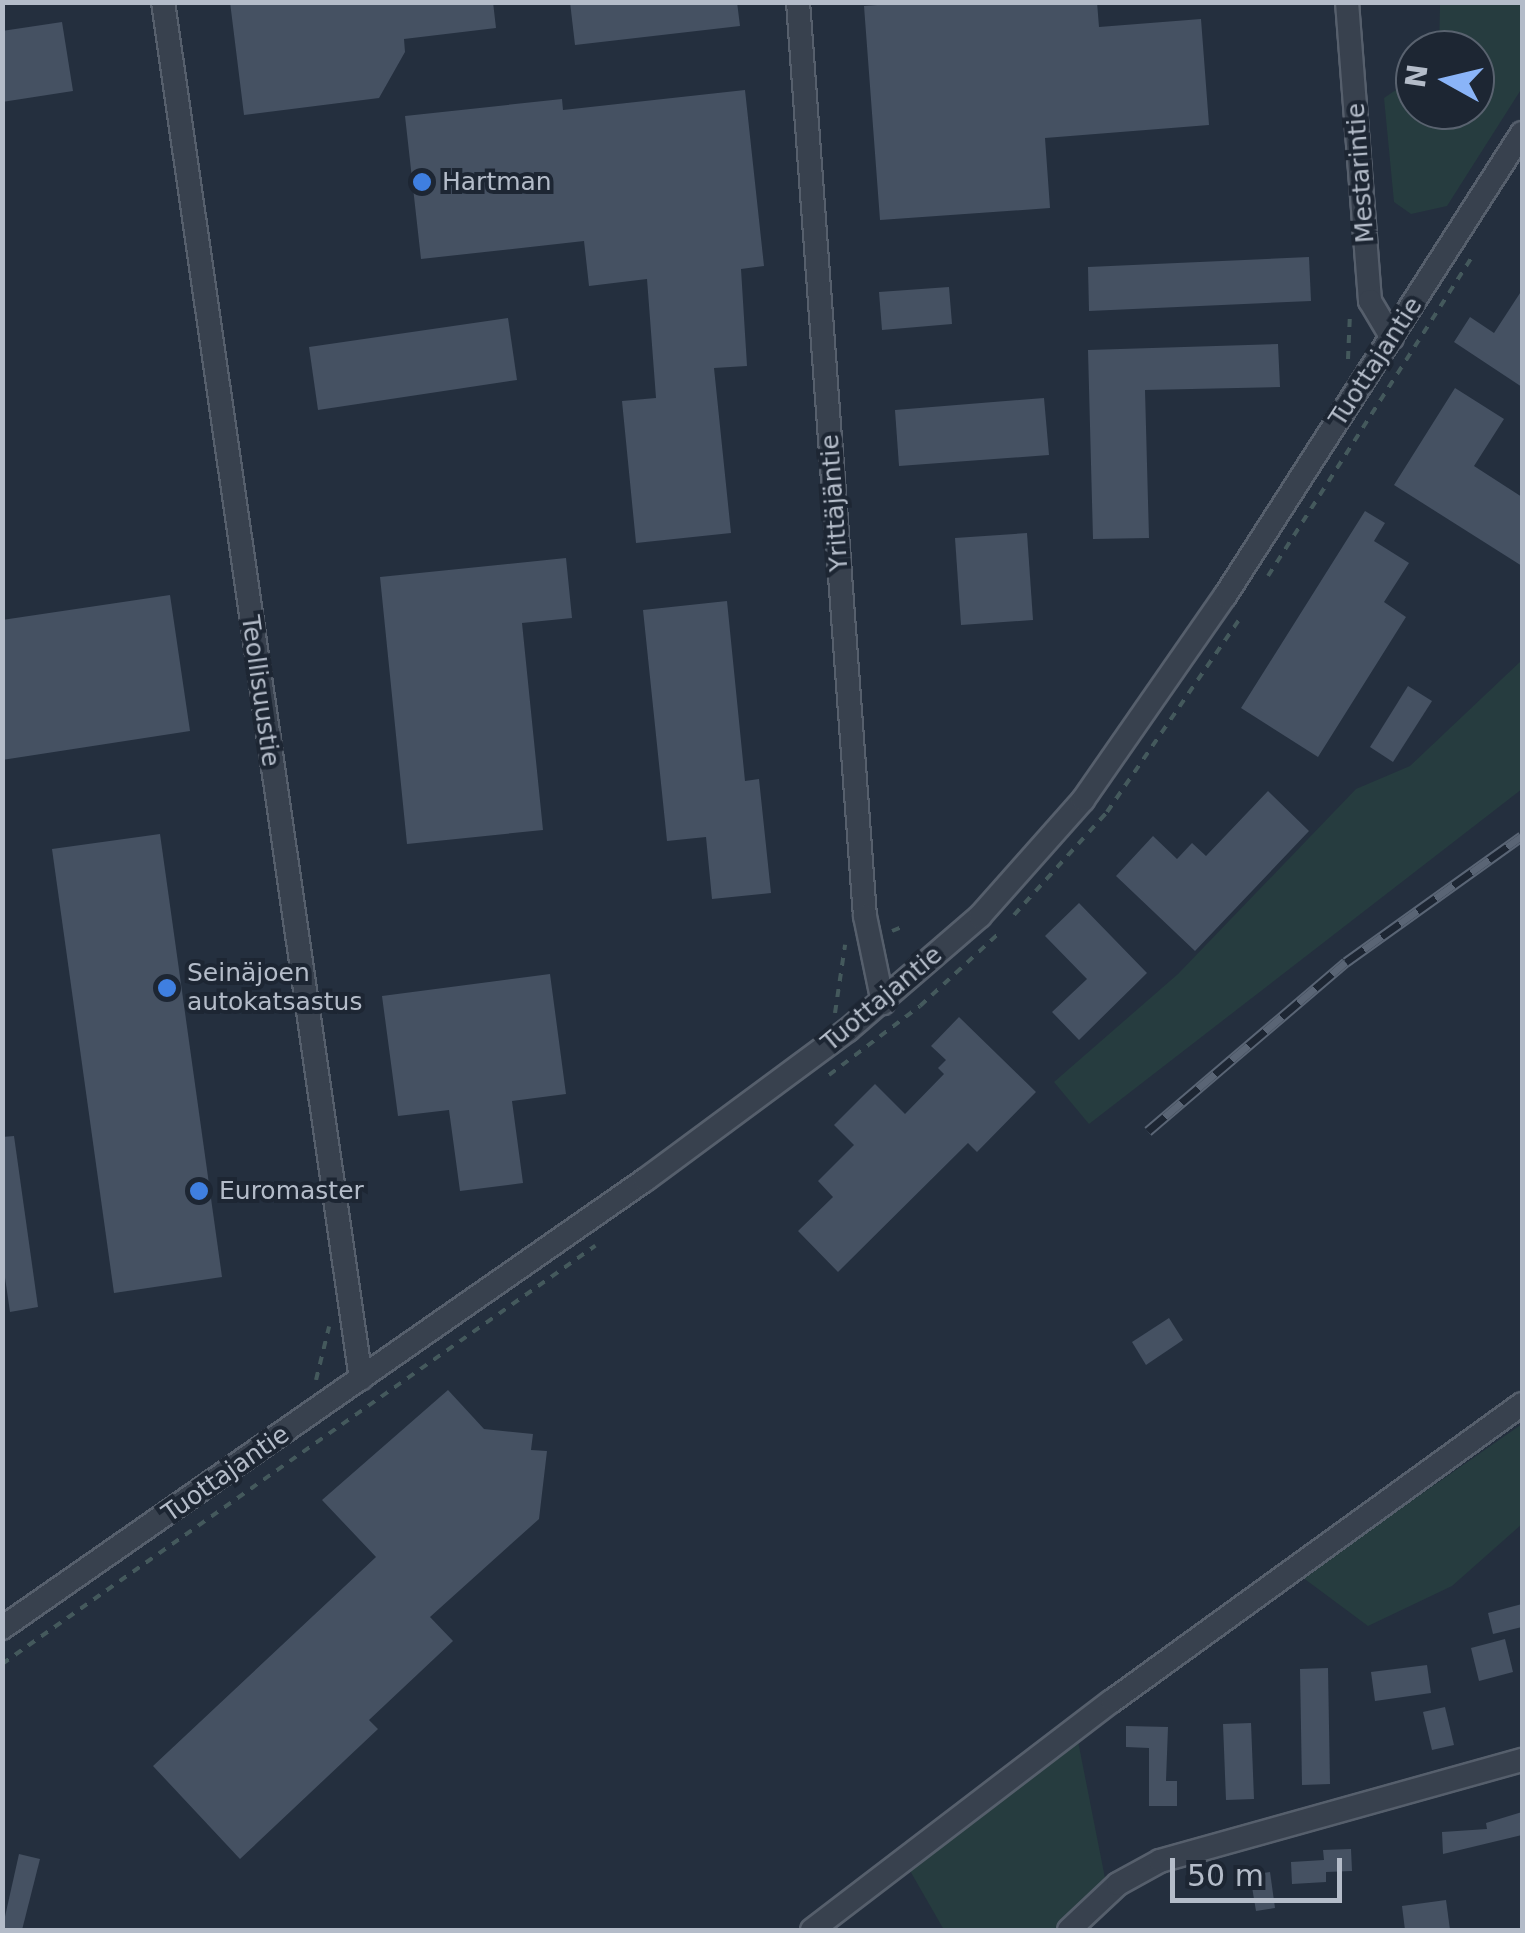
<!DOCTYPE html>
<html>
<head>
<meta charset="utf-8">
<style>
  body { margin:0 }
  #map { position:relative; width:1525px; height:1933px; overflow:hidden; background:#242f3e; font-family:"DejaVu Sans",sans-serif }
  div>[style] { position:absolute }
  .green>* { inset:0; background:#263c3f }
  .building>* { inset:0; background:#455162 }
  .path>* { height:4px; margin-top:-2px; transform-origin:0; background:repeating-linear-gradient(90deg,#44595c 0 8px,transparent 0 16px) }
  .roads { filter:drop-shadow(2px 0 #565f6c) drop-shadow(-2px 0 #565f6c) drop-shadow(0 2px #565f6c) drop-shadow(0 -2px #565f6c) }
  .minor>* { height:22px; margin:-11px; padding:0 11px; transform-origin:11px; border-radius:11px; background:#38414e }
  .rail>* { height:11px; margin-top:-5.5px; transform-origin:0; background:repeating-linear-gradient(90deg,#1d2633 0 22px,#5a6575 0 44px); box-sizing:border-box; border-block:2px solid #5a6575 }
  .dots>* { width:28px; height:28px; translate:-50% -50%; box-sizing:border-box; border:5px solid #1d2633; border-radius:50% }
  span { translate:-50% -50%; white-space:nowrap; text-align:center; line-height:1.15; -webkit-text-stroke:8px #1d2633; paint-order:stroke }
  .street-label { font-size:25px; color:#b4bcc9 }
  .poi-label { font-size:25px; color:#b4bcc9 }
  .left { translate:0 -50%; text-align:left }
  .frame { position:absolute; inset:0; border:5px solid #b4bcc9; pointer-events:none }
  .north { position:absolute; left:1395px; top:30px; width:100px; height:100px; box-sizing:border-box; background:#1d2633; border:2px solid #59626f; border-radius:50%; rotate:278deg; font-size:28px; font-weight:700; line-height:40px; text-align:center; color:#b4bcc9 }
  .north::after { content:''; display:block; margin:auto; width:35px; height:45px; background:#8ab4f8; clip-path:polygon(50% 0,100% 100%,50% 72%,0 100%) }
  .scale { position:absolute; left:1170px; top:1858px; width:172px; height:45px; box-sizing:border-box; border:5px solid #b4bcc9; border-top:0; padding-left:12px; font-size:30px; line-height:35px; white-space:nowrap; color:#b4bcc9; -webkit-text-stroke:8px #1d2633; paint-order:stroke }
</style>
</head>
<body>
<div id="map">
  <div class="green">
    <i style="clip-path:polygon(1440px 3px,1522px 3px,1522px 88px,1447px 206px,1411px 214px,1394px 202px,1384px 98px,1415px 77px,1415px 110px,1475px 110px,1475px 50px,1439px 50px)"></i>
    <i style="clip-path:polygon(1522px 660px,1522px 789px,1089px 1124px,1054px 1082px,1178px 974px,1356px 789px,1410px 766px)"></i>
    <i style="clip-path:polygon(1522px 1424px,1522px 1524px,1452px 1586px,1368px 1626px,1302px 1577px)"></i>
    <i style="clip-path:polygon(1076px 1731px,1105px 1878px,1055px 1930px,944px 1930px,905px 1862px)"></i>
  </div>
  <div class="building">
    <i style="clip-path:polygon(230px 2px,493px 2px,496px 28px,404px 39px,405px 52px,379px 98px,244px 115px)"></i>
    <i style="clip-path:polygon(570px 2px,737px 2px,740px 26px,575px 45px)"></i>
    <i style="clip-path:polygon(917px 2px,1097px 2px,1099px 27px,1201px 19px,1209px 125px,1045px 138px,1050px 208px,880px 220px,864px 6px)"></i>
    <i style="clip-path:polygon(62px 22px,73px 91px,2px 102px,2px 31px)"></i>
    <i style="clip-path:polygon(745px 90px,764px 266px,741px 269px,747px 366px,714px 368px,731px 533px,636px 543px,622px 401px,656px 398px,647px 279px,589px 286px,584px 241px,421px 259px,405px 116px,562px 99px,563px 110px)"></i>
    <i style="clip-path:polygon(1309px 257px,1311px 301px,1089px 311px,1088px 267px)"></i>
    <i style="clip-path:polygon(949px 287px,952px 324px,882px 330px,879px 292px)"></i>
    <i style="clip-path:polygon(1522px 290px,1522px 387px,1454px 342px,1470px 317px,1494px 333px)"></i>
    <i style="clip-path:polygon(508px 318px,517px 380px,318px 410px,309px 347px)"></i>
    <i style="clip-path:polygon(1278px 344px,1280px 387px,1145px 390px,1149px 538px,1093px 539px,1088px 350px)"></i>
    <i style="clip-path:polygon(1455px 388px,1504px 419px,1474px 466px,1522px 497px,1522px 566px,1394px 485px)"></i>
    <i style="clip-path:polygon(1044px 398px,1049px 455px,899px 466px,895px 410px)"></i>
    <i style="clip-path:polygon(1365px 511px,1385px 523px,1374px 541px,1409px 563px,1384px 602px,1406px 617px,1318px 757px,1241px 708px)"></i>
    <i style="clip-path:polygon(1027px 533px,1033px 620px,961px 625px,955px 538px)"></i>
    <i style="clip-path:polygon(566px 558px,572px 618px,522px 623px,543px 830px,407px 844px,380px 577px)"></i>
    <i style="clip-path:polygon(170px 595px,190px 731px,2px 760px,2px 620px)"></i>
    <i style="clip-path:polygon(727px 601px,745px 781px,759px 779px,771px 893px,712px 899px,706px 837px,667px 841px,643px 610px)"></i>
    <i style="clip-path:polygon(1408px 686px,1432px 701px,1393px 762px,1370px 747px)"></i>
    <i style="clip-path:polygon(1268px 791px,1309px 831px,1195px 951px,1116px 876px,1153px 836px,1177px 859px,1192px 843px,1206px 856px)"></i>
    <i style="clip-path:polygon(160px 834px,222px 1277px,114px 1293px,52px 849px)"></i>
    <i style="clip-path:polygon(1079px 903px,1147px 973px,1079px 1040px,1052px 1012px,1087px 979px,1045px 936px)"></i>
    <i style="clip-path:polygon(550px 974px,566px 1094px,512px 1101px,523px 1183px,460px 1191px,449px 1110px,398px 1116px,382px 996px)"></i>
    <i style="clip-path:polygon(959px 1017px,1036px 1092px,977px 1152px,968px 1143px,838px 1272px,798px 1231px,833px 1197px,818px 1181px,854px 1145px,834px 1125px,875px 1084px,905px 1114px,944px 1074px,938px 1068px,946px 1060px,931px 1046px)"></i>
    <i style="clip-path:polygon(14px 1136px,38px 1307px,10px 1312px,2px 1257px,2px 1137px)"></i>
    <i style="clip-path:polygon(1169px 1318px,1183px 1340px,1146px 1365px,1132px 1342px)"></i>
    <i style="clip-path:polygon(448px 1390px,484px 1429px,533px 1434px,531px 1450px,547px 1451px,539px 1519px,430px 1617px,453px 1641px,369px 1720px,378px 1729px,240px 1859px,153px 1766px,376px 1557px,322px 1500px)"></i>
    <i style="clip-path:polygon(1522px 1604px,1522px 1627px,1493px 1634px,1488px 1613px)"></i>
    <i style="clip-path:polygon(1505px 1639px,1513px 1672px,1479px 1681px,1471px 1648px)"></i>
    <i style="clip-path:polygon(1427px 1665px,1431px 1693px,1375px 1701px,1371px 1672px)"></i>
    <i style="clip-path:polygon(1328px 1668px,1330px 1784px,1302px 1785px,1300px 1669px)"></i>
    <i style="clip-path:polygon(1445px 1707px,1454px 1745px,1432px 1750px,1423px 1712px)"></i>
    <i style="clip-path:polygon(1251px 1723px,1254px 1799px,1226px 1800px,1223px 1724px)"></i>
    <i style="clip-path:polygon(1126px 1726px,1168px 1727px,1166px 1781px,1177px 1781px,1177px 1806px,1149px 1806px,1149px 1748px,1126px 1747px)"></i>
    <i style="clip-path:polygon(1522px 1812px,1522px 1835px,1443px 1854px,1442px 1832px,1487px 1829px,1486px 1823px)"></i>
    <i style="clip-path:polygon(1351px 1849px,1352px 1871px,1326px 1872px,1326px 1882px,1292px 1884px,1291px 1862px,1324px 1860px,1323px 1850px)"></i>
    <i style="clip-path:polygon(19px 1854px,40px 1859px,22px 1930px,2px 1930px)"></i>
    <i style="clip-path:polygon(1270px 1872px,1275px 1908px,1256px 1911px,1250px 1875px)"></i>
    <i style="clip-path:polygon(1446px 1900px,1450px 1930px,1405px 1930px,1402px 1906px)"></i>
  </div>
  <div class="path">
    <i style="left:1348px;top:359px;width:45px;rotate:-87.5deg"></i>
    <i style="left:1268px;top:576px;width:381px;rotate:-57.4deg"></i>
    <i style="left:1014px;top:915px;width:139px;rotate:-47.9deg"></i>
    <i style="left:1107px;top:812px;width:237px;rotate:-55.5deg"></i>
    <i style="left:892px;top:931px;width:11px;rotate:-22deg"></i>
    <i style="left:835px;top:1013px;width:69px;rotate:-81.6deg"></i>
    <i style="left:829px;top:1075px;width:114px;rotate:-37.2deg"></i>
    <i style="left:920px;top:1006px;width:106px;rotate:-42.7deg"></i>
    <i style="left:316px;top:1380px;width:55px;rotate:-76.2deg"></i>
    <i style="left:2px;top:1664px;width:726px;rotate:-35.18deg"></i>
  </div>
  <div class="roads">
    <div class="minor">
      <i style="left:163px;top:2px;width:1391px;rotate:81.82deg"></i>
      <i style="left:798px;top:2px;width:916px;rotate:85.81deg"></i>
      <i style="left:865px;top:916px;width:89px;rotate:78.3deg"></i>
      <i style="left:1347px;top:2px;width:300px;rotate:85.6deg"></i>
      <i style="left:1370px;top:301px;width:43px;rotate:59.3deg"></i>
      <i style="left:2px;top:1628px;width:784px;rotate:-34.87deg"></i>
      <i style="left:645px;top:1180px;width:252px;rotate:-36.5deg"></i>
      <i style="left:848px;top:1030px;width:174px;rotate:-40.8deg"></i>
      <i style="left:980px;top:916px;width:155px;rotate:-48.4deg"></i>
      <i style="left:1083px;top:800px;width:249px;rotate:-55.2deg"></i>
      <i style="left:1225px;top:596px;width:550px;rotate:-57.32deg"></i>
      <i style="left:812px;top:1930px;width:377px;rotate:-37.4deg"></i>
      <i style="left:1112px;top:1701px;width:506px;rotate:-35.92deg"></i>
      <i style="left:1069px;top:1930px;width:67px;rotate:-43.2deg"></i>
      <i style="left:1118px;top:1884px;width:48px;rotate:-28.7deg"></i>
      <i style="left:1160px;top:1861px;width:376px;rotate:-15.6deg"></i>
    </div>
  </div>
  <div class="rail">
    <i style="left:1148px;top:1131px;width:260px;rotate:-40.5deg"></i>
    <i style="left:1346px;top:962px;width:216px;rotate:-35.6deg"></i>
  </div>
  <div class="dots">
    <i style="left:422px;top:182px;background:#3f7fe0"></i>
    <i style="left:167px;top:988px;background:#3f7fe0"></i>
    <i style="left:199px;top:1191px;background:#3f7fe0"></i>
  </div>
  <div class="street-label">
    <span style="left:1361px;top:173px;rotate:-94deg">Mestarintie</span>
    <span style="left:1376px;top:362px;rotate:-57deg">Tuottajantie</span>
    <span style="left:835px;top:503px;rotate:-94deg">Yrittäjäntie</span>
    <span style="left:260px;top:691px;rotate:82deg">Teollisuustie</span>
    <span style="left:882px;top:999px;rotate:-40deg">Tuottajantie</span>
    <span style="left:226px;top:1474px;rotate:-35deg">Tuottajantie</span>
  </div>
  <div class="poi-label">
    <span class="left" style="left:442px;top:182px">Hartman</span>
    <span class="left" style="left:187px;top:988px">Seinäjoen<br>autokatsastus</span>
    <span class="left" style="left:219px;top:1191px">Euromaster</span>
  </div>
  <div class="frame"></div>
  <div class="north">N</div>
  <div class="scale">50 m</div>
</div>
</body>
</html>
